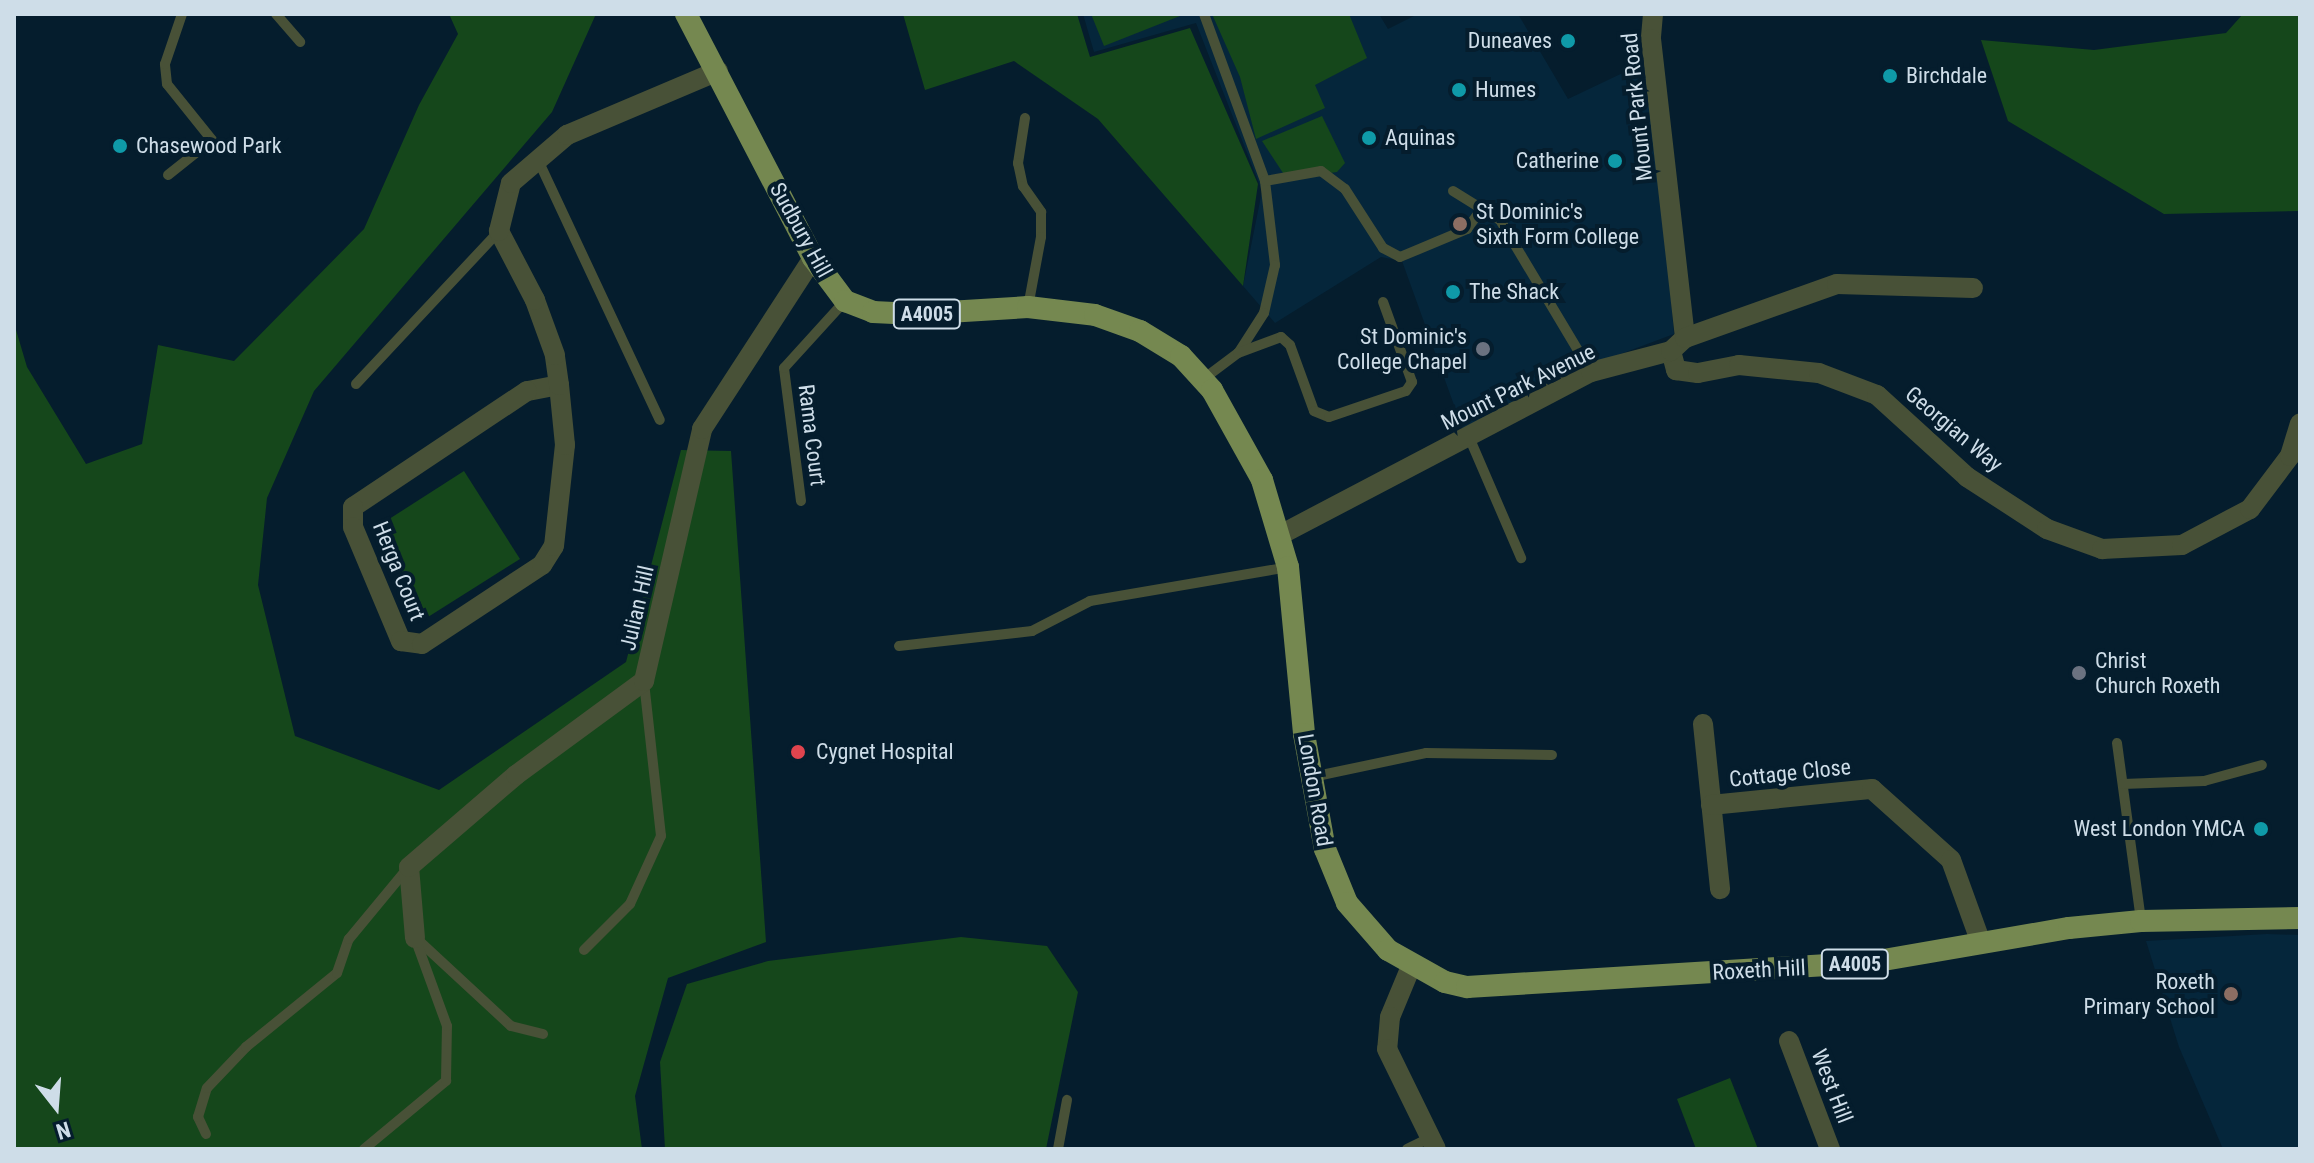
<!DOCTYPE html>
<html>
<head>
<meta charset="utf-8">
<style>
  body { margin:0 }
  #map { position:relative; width:2314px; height:1163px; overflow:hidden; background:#051d2d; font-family:"Roboto Condensed",sans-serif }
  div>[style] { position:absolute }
  .built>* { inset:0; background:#05263b }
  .green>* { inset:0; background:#15471b }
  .service>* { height:10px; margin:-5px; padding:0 5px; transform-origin:5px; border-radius:5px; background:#485137 }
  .minor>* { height:20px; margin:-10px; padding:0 10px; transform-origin:10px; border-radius:10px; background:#485137 }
  .primary>* { height:22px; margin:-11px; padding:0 11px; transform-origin:11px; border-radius:11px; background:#758850 }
  .dots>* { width:22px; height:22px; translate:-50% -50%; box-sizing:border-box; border:4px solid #051d2d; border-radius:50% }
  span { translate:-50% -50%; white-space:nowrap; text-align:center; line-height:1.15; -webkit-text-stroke:8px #051d2d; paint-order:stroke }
  .shield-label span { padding:2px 6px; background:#051d2d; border:2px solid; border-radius:6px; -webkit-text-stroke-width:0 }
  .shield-label { font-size:20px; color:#cedde8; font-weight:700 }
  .poi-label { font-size:22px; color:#cedde8 }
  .right { translate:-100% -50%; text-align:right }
  .left { translate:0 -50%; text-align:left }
  .street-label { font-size:22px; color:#cedde8 }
  .frame { position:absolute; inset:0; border:16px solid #cedde8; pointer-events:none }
  .north { position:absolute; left:16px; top:1067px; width:80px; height:80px; -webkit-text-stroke:6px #051d2d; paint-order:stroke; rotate:163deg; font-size:22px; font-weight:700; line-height:32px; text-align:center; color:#cedde8 }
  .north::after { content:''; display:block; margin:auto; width:28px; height:36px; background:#cedde8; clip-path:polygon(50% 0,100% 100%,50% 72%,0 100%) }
</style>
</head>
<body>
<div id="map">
  <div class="built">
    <i style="clip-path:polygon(1083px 14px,1379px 14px,1388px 29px,1418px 14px,1518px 14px,1568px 99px,1650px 60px,1674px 334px,1575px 371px,1463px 430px,1402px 261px,1381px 257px,1275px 323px,1243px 286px,1262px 191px,1196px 23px,1094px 52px)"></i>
    <i style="clip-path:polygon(2267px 934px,2300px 935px,2300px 1149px,2223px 1149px,2179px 1047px,2146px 941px)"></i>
  </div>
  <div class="green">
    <i style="clip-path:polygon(449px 14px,596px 14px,552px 112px,314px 391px,267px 498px,258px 585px,295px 736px,439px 790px,626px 662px,681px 450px,731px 451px,766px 942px,668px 978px,635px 1096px,642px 1149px,14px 1149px,14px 323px,27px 367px,86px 464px,142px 444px,158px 345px,234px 361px,364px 229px,419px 105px,458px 34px)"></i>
    <i style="clip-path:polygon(903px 14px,1077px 14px,1090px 57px,1190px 28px,1258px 184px,1243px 286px,1098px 119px,1014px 61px,925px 90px)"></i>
    <i style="clip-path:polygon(1091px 14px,1185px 14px,1104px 46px)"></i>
    <i style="clip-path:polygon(1212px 14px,1349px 14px,1367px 58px,1315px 85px,1325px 108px,1256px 139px,1240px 77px)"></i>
    <i style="clip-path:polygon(2243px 14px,2300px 14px,2300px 211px,2164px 214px,2008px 121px,1981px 40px,2094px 50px,2226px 33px)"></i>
    <i style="clip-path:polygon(1322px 116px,1345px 163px,1337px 172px,1287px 179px,1262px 141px)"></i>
    <i style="clip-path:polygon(464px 471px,520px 559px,428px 617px,372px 530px)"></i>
    <i style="clip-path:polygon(961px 937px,1047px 946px,1078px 992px,1046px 1149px,665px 1149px,660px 1062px,687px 984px,768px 961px)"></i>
    <i style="clip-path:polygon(1730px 1078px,1758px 1149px,1696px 1149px,1677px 1099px)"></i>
  </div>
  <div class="service">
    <i style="left:276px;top:14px;width:37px;rotate:49deg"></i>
    <i style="left:1204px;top:14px;width:178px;rotate:69.9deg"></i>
    <i style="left:1265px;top:181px;width:85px;rotate:83.2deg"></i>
    <i style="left:1275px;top:265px;width:49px;rotate:102.9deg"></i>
    <i style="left:1264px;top:313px;width:46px;rotate:122.7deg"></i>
    <i style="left:1025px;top:118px;width:46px;rotate:98.8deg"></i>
    <i style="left:1018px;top:163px;width:24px;rotate:78deg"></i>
    <i style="left:1023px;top:186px;width:32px;rotate:55deg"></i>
    <i style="left:1041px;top:212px;width:25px;rotate:90deg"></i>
    <i style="left:1041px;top:237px;width:71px;rotate:100.5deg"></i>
    <i style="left:538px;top:160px;width:287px;rotate:64.9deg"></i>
    <i style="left:168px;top:175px;width:56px;rotate:-38.5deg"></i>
    <i style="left:212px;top:140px;width:72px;rotate:-128.8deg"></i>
    <i style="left:167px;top:84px;width:20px;rotate:-96deg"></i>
    <i style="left:165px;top:64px;width:53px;rotate:-71.2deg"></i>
    <i style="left:1265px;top:181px;width:57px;rotate:-10.1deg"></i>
    <i style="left:1321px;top:171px;width:30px;rotate:37deg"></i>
    <i style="left:1345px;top:189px;width:70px;rotate:57.2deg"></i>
    <i style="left:1383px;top:248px;width:19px;rotate:28deg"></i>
    <i style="left:1400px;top:257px;width:73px;rotate:-22.7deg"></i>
    <i style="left:1467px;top:229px;width:27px;rotate:-54deg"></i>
    <i style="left:1453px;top:191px;width:55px;rotate:31.7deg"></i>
    <i style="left:1500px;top:220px;width:177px;rotate:59.1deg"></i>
    <i style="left:1202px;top:380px;width:45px;rotate:-36.9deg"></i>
    <i style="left:1238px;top:353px;width:46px;rotate:-20.4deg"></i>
    <i style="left:1281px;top:337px;width:12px;rotate:42deg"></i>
    <i style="left:1290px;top:345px;width:70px;rotate:70deg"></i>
    <i style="left:1314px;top:411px;width:16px;rotate:22deg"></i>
    <i style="left:1329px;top:417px;width:81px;rotate:-18.7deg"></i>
    <i style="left:1406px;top:391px;width:11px;rotate:-56deg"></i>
    <i style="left:1412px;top:382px;width:85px;rotate:-109.9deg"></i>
    <i style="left:356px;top:384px;width:209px;rotate:-46.9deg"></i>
    <i style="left:1469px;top:437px;width:132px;rotate:66.7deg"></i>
    <i style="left:801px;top:501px;width:134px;rotate:-97.3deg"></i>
    <i style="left:784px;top:368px;width:91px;rotate:-47.7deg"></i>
    <i style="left:899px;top:646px;width:134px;rotate:-6.4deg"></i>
    <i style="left:1032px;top:631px;width:65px;rotate:-27.3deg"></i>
    <i style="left:1090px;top:601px;width:201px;rotate:-9.7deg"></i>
    <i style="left:2117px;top:743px;width:180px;rotate:82.3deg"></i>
    <i style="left:1312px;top:777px;width:116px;rotate:-11.9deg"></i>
    <i style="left:1426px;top:753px;width:126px;rotate:0.9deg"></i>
    <i style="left:2123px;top:784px;width:81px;rotate:-2.1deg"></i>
    <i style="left:2204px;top:781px;width:60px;rotate:-15.4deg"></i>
    <i style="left:417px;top:939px;width:128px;rotate:42.8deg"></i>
    <i style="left:511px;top:1026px;width:33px;rotate:14deg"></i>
    <i style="left:584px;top:950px;width:65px;rotate:-45deg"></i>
    <i style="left:630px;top:904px;width:75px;rotate:-65.5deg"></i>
    <i style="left:661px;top:836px;width:156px;rotate:-96.3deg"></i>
    <i style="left:206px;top:1134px;width:19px;rotate:-115deg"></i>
    <i style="left:198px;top:1117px;width:30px;rotate:-73deg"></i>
    <i style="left:207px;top:1088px;width:57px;rotate:-46.4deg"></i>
    <i style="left:246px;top:1047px;width:117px;rotate:-39.1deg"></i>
    <i style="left:337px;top:973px;width:36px;rotate:-71deg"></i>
    <i style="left:349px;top:939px;width:91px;rotate:-50.4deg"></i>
    <i style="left:364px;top:1149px;width:107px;rotate:-39.7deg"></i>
    <i style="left:446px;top:1081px;width:55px;rotate:-89deg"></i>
    <i style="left:447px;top:1026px;width:94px;rotate:-110deg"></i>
    <i style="left:1058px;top:1149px;width:50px;rotate:-79.6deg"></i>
    <i style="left:1407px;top:1149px;width:25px;rotate:-26deg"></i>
  </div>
  <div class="minor">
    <i style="left:1653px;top:14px;width:25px;rotate:95deg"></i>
    <i style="left:1651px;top:39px;width:301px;rotate:83.5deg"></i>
    <i style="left:1671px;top:351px;width:20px;rotate:75deg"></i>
    <i style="left:1676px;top:370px;width:22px;rotate:8deg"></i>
    <i style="left:1698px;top:373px;width:42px;rotate:-11deg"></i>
    <i style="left:1739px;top:365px;width:80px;rotate:5.7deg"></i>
    <i style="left:1819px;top:373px;width:62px;rotate:20.8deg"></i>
    <i style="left:1877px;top:395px;width:122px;rotate:42.3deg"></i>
    <i style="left:1967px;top:477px;width:95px;rotate:33deg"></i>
    <i style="left:2047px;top:529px;width:59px;rotate:20deg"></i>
    <i style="left:2102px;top:549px;width:80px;rotate:-2.9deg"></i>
    <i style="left:2182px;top:545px;width:77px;rotate:-27.9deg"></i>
    <i style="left:2250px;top:509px;width:66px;rotate:-53deg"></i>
    <i style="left:2290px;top:456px;width:34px;rotate:-73deg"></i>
    <i style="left:559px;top:385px;width:33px;rotate:169deg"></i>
    <i style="left:527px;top:391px;width:209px;rotate:146.3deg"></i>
    <i style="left:353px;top:507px;width:20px;rotate:90deg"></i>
    <i style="left:353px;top:527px;width:124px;rotate:67.2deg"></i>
    <i style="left:401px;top:641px;width:21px;rotate:8deg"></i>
    <i style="left:422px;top:644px;width:144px;rotate:-33.4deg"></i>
    <i style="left:542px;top:565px;width:22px;rotate:-58deg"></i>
    <i style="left:554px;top:546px;width:102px;rotate:-83.8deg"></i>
    <i style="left:565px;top:445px;width:60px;rotate:-95.7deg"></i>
    <i style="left:559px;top:385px;width:30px;rotate:-98deg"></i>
    <i style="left:555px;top:355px;width:59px;rotate:-110deg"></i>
    <i style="left:535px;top:300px;width:78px;rotate:-117.6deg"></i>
    <i style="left:499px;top:231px;width:49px;rotate:-76deg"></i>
    <i style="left:511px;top:183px;width:74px;rotate:-40.6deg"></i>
    <i style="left:567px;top:135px;width:164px;rotate:-23deg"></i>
    <i style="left:1280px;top:535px;width:351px;rotate:-27.7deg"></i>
    <i style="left:1591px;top:372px;width:83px;rotate:-14.7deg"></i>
    <i style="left:1671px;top:351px;width:19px;rotate:-43deg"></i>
    <i style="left:1685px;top:338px;width:161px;rotate:-19.6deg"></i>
    <i style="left:1837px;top:284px;width:136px;rotate:1.7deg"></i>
    <i style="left:1703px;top:724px;width:166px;rotate:84.1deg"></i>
    <i style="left:1711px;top:805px;width:162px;rotate:-5.7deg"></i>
    <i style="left:1872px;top:789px;width:106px;rotate:41.9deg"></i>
    <i style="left:1951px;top:860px;width:88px;rotate:70.1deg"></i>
    <i style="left:415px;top:938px;width:71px;rotate:-94.8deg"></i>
    <i style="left:409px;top:867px;width:141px;rotate:-40.7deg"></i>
    <i style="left:516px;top:775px;width:159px;rotate:-36.3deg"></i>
    <i style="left:644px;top:681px;width:259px;rotate:-77deg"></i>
    <i style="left:702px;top:429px;width:204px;rotate:-57deg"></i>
    <i style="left:1412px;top:964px;width:57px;rotate:112.5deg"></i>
    <i style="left:1390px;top:1017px;width:32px;rotate:95deg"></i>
    <i style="left:1387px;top:1049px;width:111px;rotate:63.9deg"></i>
    <i style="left:1789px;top:1041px;width:116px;rotate:69.2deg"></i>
  </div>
  <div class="primary">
    <i style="left:686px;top:14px;width:275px;rotate:62.5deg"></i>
    <i style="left:813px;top:258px;width:54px;rotate:53.3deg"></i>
    <i style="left:845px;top:301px;width:30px;rotate:21deg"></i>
    <i style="left:873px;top:312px;width:42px;rotate:2.7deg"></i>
    <i style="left:915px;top:314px;width:113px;rotate:-3.5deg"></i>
    <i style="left:1028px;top:307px;width:67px;rotate:6.8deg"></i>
    <i style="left:1095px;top:315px;width:48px;rotate:19.6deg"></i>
    <i style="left:1140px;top:331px;width:48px;rotate:31.4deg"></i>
    <i style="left:1181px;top:356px;width:46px;rotate:47.6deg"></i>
    <i style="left:1212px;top:390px;width:103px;rotate:60.9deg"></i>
    <i style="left:1262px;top:480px;width:91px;rotate:73.4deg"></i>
    <i style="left:1288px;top:567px;width:168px;rotate:84.5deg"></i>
    <i style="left:1304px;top:734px;width:117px;rotate:79.7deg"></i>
    <i style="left:1325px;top:849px;width:58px;rotate:67.8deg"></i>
    <i style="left:1347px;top:903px;width:62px;rotate:48.9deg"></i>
    <i style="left:1388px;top:950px;width:65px;rotate:29.3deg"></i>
    <i style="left:1445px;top:982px;width:23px;rotate:13deg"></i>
    <i style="left:1467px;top:987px;width:406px;rotate:-3.5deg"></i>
    <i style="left:1872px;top:962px;width:200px;rotate:-9.8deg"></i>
    <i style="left:2069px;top:928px;width:72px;rotate:-5.6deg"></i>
    <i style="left:2141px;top:921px;width:159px;rotate:-1.1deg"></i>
  </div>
  <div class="dots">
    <i style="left:1568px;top:41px;background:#0f9aa8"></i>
    <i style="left:1890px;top:76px;background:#0f9aa8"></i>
    <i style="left:1459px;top:90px;background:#0f9aa8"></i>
    <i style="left:1369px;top:138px;background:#0f9aa8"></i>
    <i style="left:120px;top:146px;background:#0f9aa8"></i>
    <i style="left:1615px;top:161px;background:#0f9aa8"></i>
    <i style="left:1460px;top:224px;background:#8d6e63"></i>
    <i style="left:1453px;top:292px;background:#0f9aa8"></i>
    <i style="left:1483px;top:349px;background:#6b7280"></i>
    <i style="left:2079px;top:673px;background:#6b7280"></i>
    <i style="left:798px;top:752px;background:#e0444e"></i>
    <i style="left:2261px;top:829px;background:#0f9aa8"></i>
    <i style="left:2231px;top:994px;background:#8d6e63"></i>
  </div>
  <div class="shield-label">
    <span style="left:927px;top:314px">A4005</span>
    <span style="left:1855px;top:964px">A4005</span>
  </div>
  <div class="poi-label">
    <span class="right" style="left:1552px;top:41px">Duneaves</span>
    <span class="left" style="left:1906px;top:76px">Birchdale</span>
    <span class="left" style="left:1475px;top:90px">Humes</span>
    <span class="left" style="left:1385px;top:138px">Aquinas</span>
    <span class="left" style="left:136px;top:146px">Chasewood Park</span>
    <span class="right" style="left:1599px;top:161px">Catherine</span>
    <span class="left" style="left:1476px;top:224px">St Dominic's<br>Sixth Form College</span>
    <span class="left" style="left:1469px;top:292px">The Shack</span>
    <span class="right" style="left:1467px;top:349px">St Dominic's<br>College Chapel</span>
    <span class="left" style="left:2095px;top:673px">Christ<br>Church Roxeth</span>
    <span class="left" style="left:816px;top:752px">Cygnet Hospital</span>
    <span class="right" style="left:2245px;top:829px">West London YMCA</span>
    <span class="right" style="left:2215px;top:994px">Roxeth<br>Primary School</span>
  </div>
  <div class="street-label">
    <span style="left:1637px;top:107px;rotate:-96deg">Mount Park Road</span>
    <span style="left:801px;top:230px;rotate:61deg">Sudbury Hill</span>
    <span style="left:1518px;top:387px;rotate:-26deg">Mount Park Avenue</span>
    <span style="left:1954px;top:429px;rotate:40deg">Georgian Way</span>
    <span style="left:812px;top:435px;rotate:83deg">Rama Court</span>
    <span style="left:399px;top:571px;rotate:68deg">Herga Court</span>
    <span style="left:637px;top:608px;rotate:-77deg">Julian Hill</span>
    <span style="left:1790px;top:773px;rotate:-6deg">Cottage Close</span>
    <span style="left:1315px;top:790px;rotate:80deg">London Road</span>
    <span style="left:1759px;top:970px;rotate:-3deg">Roxeth Hill</span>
    <span style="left:1832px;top:1086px;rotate:69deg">West Hill</span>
  </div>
  <div class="frame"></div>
  <div class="north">N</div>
</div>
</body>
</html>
